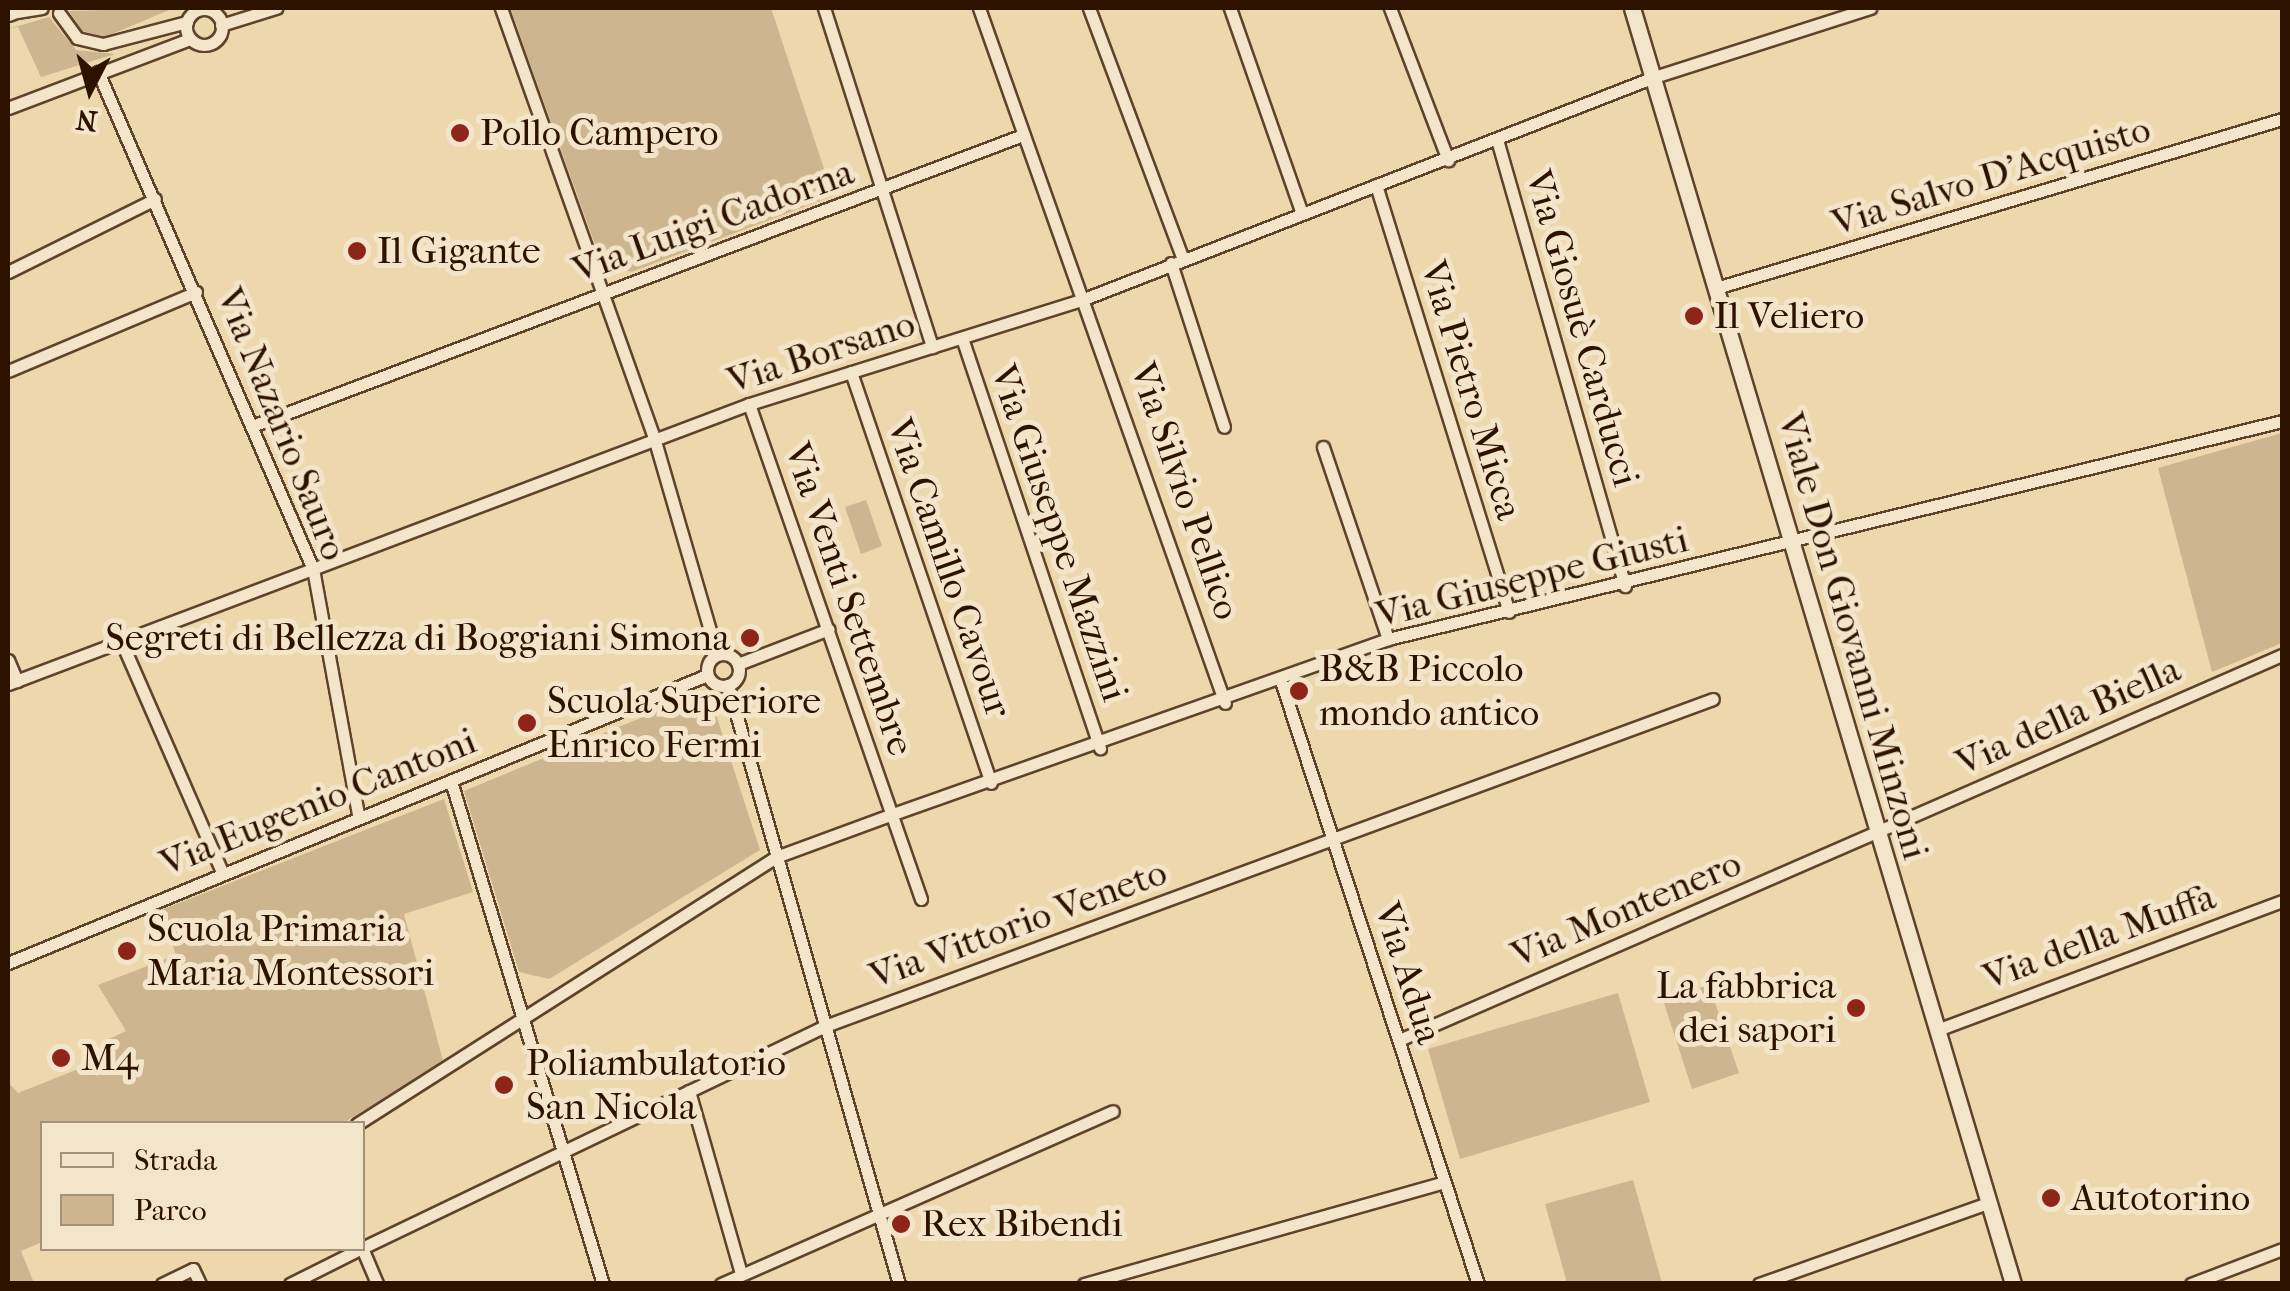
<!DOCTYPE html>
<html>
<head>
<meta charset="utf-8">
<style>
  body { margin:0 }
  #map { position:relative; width:2290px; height:1291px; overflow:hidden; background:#edd7ac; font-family:"IM FELL French Canon",serif }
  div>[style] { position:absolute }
  .green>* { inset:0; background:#cdb68f }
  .roads { filter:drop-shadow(2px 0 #5e432b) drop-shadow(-2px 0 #5e432b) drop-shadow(0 2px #5e432b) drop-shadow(0 -2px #5e432b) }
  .street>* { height:11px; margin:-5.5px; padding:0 5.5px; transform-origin:5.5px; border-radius:5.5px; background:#f3e5c9 }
  .street>.ring { margin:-5.5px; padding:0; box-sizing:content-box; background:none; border:11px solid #f3e5c9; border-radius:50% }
  .secondary>* { height:15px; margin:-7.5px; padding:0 7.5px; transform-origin:7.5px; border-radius:7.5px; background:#f3e5c9 }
  .dots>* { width:28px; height:28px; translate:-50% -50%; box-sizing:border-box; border:5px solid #f3e5c9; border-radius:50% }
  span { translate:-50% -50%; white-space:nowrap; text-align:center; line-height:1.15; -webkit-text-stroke:10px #f3e5c9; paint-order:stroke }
  .poi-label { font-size:38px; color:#2e1200 }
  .left { translate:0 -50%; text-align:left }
  .right { translate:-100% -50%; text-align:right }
  .street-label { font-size:38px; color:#2e1200 }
  .frame { position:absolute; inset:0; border:10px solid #2e1200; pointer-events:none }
  .legend { position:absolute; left:40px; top:1121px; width:325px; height:130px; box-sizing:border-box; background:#f3e5c9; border:2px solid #a49179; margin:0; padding:12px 18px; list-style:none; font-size:30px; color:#2e1200 }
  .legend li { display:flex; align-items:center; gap:20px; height:50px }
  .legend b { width:50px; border:2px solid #a49179 }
  .north { position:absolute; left:40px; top:40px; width:100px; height:100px; -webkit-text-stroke:8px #f3e5c9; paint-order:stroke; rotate:186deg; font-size:28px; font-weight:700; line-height:40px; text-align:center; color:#2e1200 }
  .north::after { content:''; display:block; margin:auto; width:35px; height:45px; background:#2e1200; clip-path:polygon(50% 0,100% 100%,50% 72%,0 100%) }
</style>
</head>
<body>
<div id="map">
  <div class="green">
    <i style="clip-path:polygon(174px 8px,105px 37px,82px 31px,69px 11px)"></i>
    <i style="clip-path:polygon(510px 8px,771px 8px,833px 196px,631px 272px,601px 261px)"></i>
    <i style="clip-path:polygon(49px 17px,76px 50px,115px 54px,41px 77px,18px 27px,8px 29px)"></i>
    <i style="clip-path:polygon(2282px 433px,2282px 643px,2212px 672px,2158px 468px)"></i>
    <i style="clip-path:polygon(866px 500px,882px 546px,861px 554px,845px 507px)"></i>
    <i style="clip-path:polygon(708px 690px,760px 850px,549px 979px,519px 972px,464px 791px)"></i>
    <i style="clip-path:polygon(444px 799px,473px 892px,404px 914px,443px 1061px,343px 1123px,42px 1124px,42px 1242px,21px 1251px,34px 1283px,8px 1283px,8px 1082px,18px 1093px,114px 1055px,109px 1039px,126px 1031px,98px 985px,176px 955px,161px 910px)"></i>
    <i style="clip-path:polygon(1709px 985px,1739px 1073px,1692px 1089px,1663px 1000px)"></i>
    <i style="clip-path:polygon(1618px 993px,1650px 1102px,1460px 1159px,1428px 1049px)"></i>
    <i style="clip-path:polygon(1633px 1180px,1662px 1283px,1567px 1283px,1545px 1204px)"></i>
  </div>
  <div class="roads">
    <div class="street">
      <i style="left:501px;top:8px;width:460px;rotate:70.4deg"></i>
      <i style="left:655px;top:441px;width:222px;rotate:73.8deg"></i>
      <i style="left:824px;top:8px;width:356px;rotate:72.3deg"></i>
      <i style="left:979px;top:8px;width:737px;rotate:70.51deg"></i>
      <i style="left:1089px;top:8px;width:268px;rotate:69.5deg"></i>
      <i style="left:1230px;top:8px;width:215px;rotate:70.7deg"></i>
      <i style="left:1390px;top:8px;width:163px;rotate:69.1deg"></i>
      <i class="ring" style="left:186px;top:9px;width:25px;height:25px"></i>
      <i style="left:17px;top:12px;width:25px;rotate:-9deg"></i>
      <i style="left:59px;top:13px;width:31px;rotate:54deg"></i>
      <i style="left:77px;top:38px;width:27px;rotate:13deg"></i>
      <i style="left:103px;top:44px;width:87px;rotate:-14.7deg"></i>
      <i style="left:221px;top:25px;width:58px;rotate:-17.2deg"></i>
      <i style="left:98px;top:72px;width:542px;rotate:66.61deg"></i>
      <i style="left:313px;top:569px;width:250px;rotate:79.6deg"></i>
      <i style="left:8px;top:108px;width:195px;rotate:-20.8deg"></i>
      <i style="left:1498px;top:143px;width:461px;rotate:74deg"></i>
      <i style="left:1376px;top:185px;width:447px;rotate:72.7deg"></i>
      <i style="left:1171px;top:263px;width:172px;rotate:72.1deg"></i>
      <i style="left:8px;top:272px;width:164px;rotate:-26.4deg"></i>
      <i style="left:1716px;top:288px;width:591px;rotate:-16.62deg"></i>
      <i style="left:962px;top:338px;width:433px;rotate:71.4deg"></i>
      <i style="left:8px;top:371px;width:204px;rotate:-22.8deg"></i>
      <i style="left:851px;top:372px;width:434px;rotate:71.2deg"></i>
      <i style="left:749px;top:404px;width:524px;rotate:70.84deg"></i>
      <i style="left:255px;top:425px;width:821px;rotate:-20.69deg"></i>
      <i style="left:1323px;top:447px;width:203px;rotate:71.3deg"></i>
      <i style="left:122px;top:643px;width:248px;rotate:66.4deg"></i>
      <i class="ring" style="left:707px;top:654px;width:21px;height:21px"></i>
      <i style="left:8px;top:660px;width:23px;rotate:67deg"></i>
      <i style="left:738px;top:664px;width:97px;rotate:-21deg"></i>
      <i style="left:1281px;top:681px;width:634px;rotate:71.91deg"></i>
      <i style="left:8px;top:684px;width:792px;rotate:-20.7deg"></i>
      <i style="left:749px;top:404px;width:351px;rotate:-17.4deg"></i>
      <i style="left:1084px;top:299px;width:612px;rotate:-21.28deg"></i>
      <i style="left:1654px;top:77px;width:227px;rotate:-17.7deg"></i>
      <i style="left:728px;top:685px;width:623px;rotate:74.07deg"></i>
      <i style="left:451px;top:781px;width:525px;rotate:73.19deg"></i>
      <i style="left:8px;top:963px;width:756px;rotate:-22.39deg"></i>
      <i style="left:1937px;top:1030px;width:368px;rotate:-20.5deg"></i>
      <i style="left:1399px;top:1040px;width:963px;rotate:-23.56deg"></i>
      <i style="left:689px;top:1091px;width:190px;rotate:74.1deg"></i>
      <i style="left:357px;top:1124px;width:497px;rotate:-32.5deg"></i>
      <i style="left:776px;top:857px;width:125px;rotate:-20.2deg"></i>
      <i style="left:893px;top:814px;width:525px;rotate:-19.47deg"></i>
      <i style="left:1388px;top:639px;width:920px;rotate:-13.7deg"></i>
      <i style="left:362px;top:1248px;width:513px;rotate:-25.62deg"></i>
      <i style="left:825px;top:1026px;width:946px;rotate:-20.22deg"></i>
      <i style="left:362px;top:1248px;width:39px;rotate:67deg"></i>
      <i style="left:162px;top:1284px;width:34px;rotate:-26deg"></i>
      <i style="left:193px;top:1269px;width:17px;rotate:65deg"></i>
      <i style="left:290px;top:1284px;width:80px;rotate:-26.6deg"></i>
      <i style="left:721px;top:1284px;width:428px;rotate:-23.8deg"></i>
      <i style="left:1084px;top:1284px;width:374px;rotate:-15.8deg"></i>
      <i style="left:1759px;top:1284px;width:243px;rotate:-19.5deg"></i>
      <i style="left:2191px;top:1284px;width:97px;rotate:-21deg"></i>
    </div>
    <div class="secondary">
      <i style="left:1632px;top:8px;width:1332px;rotate:73.37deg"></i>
      <i style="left:8px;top:13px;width:14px;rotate:-21deg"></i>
    </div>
  </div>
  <div class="dots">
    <i style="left:460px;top:133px;background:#8f2418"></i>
    <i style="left:357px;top:251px;background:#8f2418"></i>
    <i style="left:1694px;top:316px;background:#8f2418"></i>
    <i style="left:750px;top:638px;background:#8f2418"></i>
    <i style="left:1299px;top:691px;background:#8f2418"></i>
    <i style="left:527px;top:723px;background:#8f2418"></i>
    <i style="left:127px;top:951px;background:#8f2418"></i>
    <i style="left:1856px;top:1008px;background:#8f2418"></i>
    <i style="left:61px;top:1058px;background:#8f2418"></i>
    <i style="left:504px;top:1085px;background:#8f2418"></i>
    <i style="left:2051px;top:1198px;background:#8f2418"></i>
    <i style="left:901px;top:1224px;background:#8f2418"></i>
  </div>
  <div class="poi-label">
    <span class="left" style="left:480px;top:133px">Pollo Campero</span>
    <span class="left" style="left:377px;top:251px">Il Gigante</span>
    <span class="left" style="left:1714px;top:316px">Il Veliero</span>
    <span class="right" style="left:730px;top:638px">Segreti di Bellezza di Boggiani Simona</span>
    <span class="left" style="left:1319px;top:691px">B&amp;B Piccolo<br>mondo antico</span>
    <span class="left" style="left:547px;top:723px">Scuola Superiore<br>Enrico Fermi</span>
    <span class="left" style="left:147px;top:951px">Scuola Primaria<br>Maria Montessori</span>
    <span class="right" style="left:1836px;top:1008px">La fabbrica<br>dei sapori</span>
    <span class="left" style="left:81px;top:1058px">M4</span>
    <span class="left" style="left:526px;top:1085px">Poliambulatorio<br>San Nicola</span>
    <span class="left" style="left:2071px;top:1198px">Autotorino</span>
    <span class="left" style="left:921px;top:1224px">Rex Bibendi</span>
  </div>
  <div class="street-label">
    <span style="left:1991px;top:176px;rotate:-17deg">Via Salvo D'Acquisto</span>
    <span style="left:713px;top:221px;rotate:-20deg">Via Luigi Cadorna</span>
    <span style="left:1582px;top:328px;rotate:74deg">Via Giosuè Carducci</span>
    <span style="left:821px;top:352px;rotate:-18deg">Via Borsano</span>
    <span style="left:1471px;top:390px;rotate:73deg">Via Pietro Micca</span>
    <span style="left:282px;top:424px;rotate:68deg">Via Nazario Sauro</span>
    <span style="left:1185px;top:491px;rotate:71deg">Via Silvio Pellico</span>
    <span style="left:1059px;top:533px;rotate:71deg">Via Giuseppe Mazzini</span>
    <span style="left:949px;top:568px;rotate:71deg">Via Camillo Cavour</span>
    <span style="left:1532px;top:577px;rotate:-14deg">Via Giuseppe Giusti</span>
    <span style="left:849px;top:599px;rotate:71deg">Via Venti Settembre</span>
    <span style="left:1853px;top:636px;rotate:74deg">Viale Don Giovanni Minzoni</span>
    <span style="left:2068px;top:716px;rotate:-24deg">Via della Biella</span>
    <span style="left:318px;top:802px;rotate:-22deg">Via Eugenio Cantoni</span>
    <span style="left:1626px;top:909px;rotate:-23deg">Via Montenero</span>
    <span style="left:1018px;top:924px;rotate:-20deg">Via Vittorio Veneto</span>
    <span style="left:2099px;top:937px;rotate:-20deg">Via della Muffa</span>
    <span style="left:1408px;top:973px;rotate:72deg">Via Adua</span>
  </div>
  <div class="frame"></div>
  <ul class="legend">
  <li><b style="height:12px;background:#f3e5c9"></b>Strada</li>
  <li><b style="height:28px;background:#cdb68f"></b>Parco</li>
  </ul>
  <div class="north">N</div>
</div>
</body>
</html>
